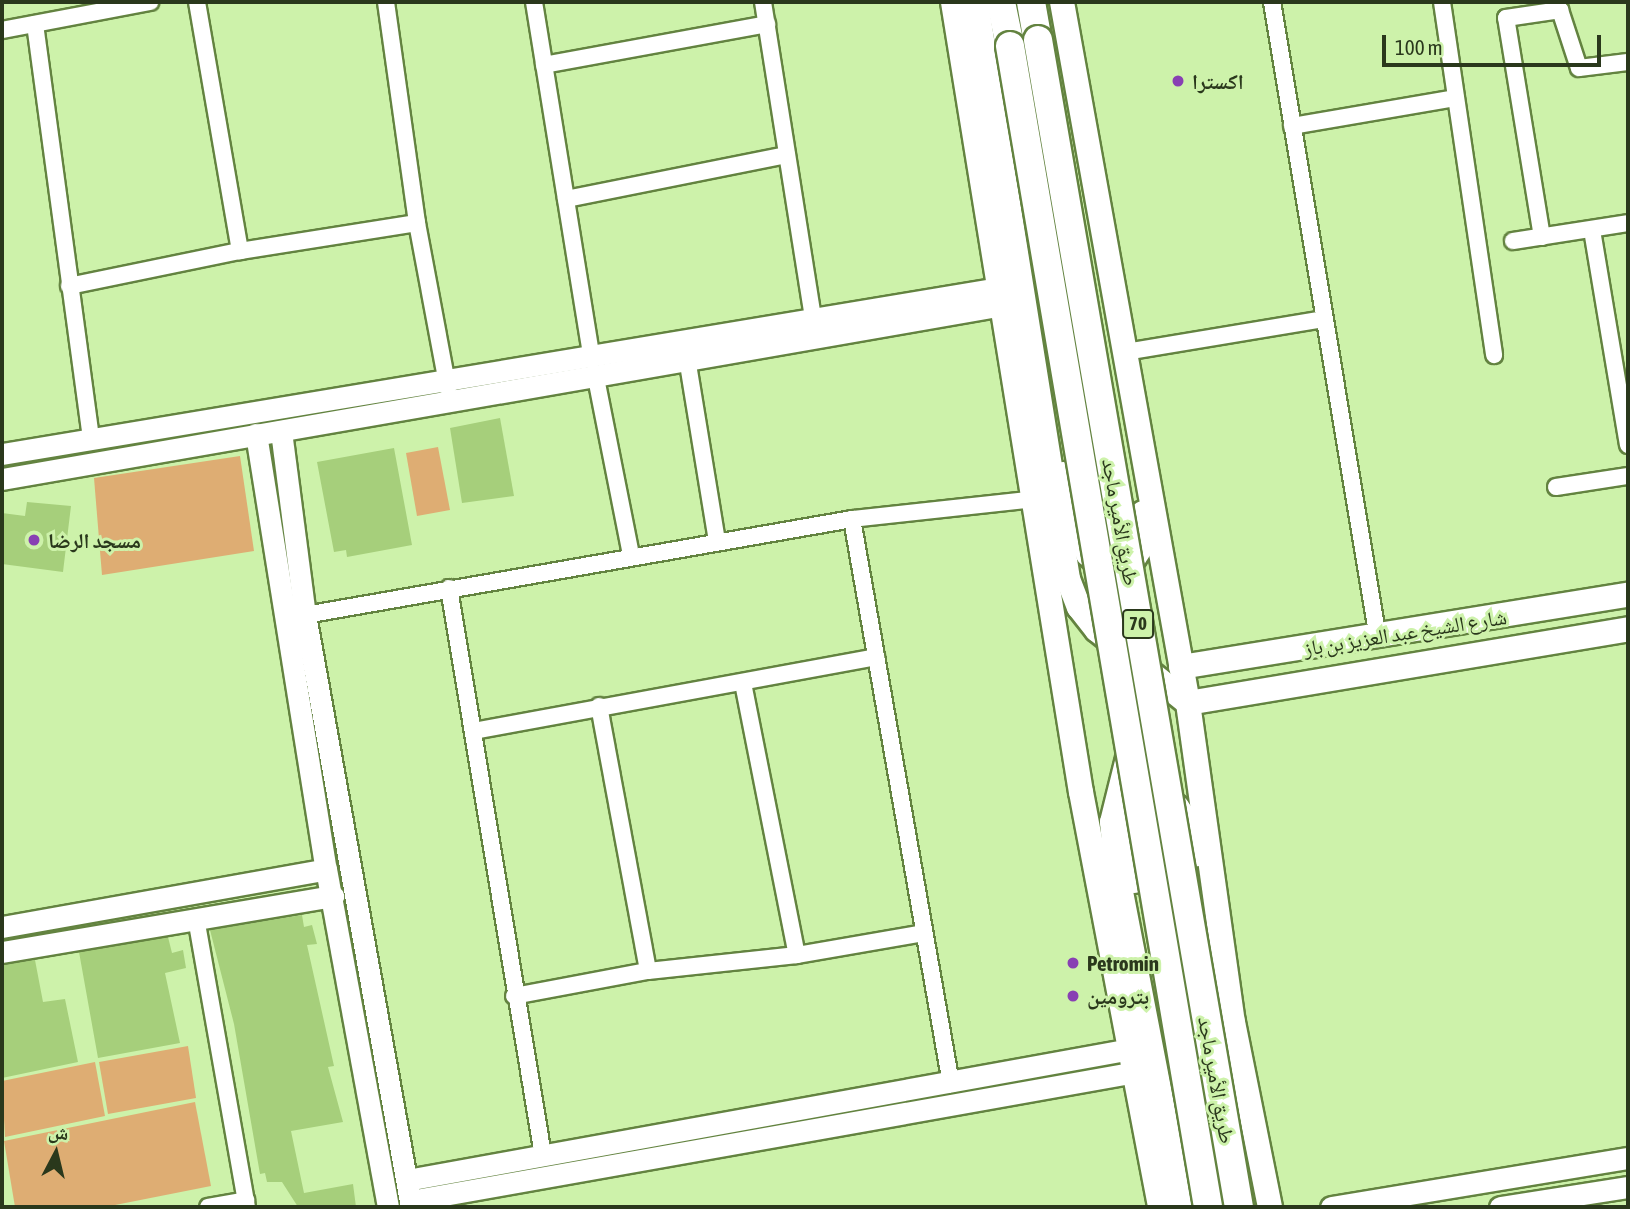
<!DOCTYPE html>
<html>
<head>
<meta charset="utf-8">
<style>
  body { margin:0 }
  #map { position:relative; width:1630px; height:1209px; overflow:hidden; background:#cdf2aa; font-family:"Asap Condensed","Noto Naskh Arabic",sans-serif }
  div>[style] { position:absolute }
  .green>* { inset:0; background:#dead73 }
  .building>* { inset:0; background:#a6cf7b }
  .roads { filter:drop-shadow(2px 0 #638340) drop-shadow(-2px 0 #638340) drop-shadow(0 2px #638340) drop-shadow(0 -2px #638340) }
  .street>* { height:16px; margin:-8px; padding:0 8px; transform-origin:8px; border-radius:8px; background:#fff }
  .secondary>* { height:21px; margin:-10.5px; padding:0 10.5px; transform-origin:10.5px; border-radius:10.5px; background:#fff }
  .primary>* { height:24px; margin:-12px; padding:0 12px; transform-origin:12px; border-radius:12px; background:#fff }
  .highway>* { height:28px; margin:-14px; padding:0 14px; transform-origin:14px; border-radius:14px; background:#fff }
  .bridges { filter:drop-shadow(2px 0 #638340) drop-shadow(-2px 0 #638340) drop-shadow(0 2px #638340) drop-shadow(0 -2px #638340) }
  .highway-bridge>* { height:28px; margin:-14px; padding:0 14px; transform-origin:14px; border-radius:14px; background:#fff }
  .dots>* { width:19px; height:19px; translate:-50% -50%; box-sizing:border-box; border:4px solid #cdf2aa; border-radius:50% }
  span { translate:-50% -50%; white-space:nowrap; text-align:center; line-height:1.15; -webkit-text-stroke:6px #cdf2aa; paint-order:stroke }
  .shield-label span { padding:2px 5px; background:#cdf2aa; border:2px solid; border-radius:5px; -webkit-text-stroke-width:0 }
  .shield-label { font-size:19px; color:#2a381c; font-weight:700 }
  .poi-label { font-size:21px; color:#2a381c; font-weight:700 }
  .left { translate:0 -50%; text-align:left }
  .street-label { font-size:21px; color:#2a381c }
  .frame { position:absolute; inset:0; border:4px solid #2a381c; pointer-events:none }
  .north { position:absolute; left:21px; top:1118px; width:70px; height:70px; -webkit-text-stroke:5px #cdf2aa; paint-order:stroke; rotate:7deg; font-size:19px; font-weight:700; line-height:28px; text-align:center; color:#2a381c }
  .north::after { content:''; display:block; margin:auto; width:24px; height:32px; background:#2a381c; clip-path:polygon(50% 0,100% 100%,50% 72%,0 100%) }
  .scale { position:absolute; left:1382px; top:35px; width:219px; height:32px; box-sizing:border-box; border:4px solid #2a381c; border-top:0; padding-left:9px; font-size:21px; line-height:24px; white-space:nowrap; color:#2a381c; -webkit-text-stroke:5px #cdf2aa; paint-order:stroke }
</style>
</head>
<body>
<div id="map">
  <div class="green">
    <i style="clip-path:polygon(438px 447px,450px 510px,417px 516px,406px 453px)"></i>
    <i style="clip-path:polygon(240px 456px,254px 551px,102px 575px,94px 478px)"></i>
    <i style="clip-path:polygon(188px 1046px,196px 1098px,108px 1114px,99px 1062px)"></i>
    <i style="clip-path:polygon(95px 1062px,105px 1116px,5px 1137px,2px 1081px)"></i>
    <i style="clip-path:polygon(195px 1102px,211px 1186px,105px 1207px,15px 1207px,4px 1141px)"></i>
  </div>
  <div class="building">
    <i style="clip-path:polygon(500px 418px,514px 496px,462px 503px,450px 428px)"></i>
    <i style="clip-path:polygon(394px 448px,412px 545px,347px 557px,346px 550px,334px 552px,317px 462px)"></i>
    <i style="clip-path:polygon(27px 502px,71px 506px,63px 572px,2px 564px,2px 513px,25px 516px)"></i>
    <i style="clip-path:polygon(302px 915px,304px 927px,312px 925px,317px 944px,307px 945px,334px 1066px,328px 1067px,343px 1122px,291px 1131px,304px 1193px,353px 1184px,356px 1207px,298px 1207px,282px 1182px,267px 1182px,265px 1173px,260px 1174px,234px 1024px,210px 930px)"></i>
    <i style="clip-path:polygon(168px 937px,172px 953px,183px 950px,186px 968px,165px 973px,180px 1043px,98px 1058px,79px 952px)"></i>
    <i style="clip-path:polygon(35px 960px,43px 1002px,65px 999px,78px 1062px,2px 1078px,2px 965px)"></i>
  </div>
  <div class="roads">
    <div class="street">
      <i style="left:197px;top:2px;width:253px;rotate:80.2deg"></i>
      <i style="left:386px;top:2px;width:223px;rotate:82deg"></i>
      <i style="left:417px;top:223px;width:169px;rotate:79.4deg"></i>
      <i style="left:534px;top:2px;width:358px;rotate:80.8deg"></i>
      <i style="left:763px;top:2px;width:319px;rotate:81deg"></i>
      <i style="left:1272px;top:2px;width:645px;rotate:80.54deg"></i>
      <i style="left:1442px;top:2px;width:357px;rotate:81.6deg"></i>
      <i style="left:35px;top:24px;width:420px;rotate:82.3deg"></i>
      <i style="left:2px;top:30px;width:151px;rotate:-10.7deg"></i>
      <i style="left:544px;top:65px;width:227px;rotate:-10.4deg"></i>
      <i style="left:1292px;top:126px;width:166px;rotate:-9.7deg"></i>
      <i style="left:566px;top:199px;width:225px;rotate:-11.3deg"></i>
      <i style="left:1592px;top:230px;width:218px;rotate:80.5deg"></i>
      <i style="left:1542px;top:237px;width:222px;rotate:-99.3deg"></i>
      <i style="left:1506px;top:18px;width:55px;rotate:-8.4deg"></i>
      <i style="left:1560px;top:10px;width:61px;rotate:71.9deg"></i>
      <i style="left:1579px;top:68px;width:49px;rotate:-7deg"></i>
      <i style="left:1513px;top:241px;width:116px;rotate:-8.9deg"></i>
      <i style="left:69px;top:286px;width:175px;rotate:-11.6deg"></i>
      <i style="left:240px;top:251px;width:179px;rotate:-9deg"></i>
      <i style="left:1125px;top:352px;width:202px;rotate:-9.4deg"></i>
      <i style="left:687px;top:358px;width:186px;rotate:80.7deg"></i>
      <i style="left:595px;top:373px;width:186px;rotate:78.8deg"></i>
      <i style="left:1556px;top:487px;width:73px;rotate:-8.7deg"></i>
      <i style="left:852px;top:519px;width:574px;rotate:80.06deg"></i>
      <i style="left:449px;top:588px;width:575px;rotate:80.59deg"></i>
      <i style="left:305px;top:615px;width:555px;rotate:-9.95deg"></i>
      <i style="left:852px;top:519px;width:185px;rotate:-6.2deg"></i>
      <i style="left:743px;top:683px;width:277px;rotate:78.8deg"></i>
      <i style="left:599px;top:706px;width:269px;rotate:79.5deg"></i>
      <i style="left:474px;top:731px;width:409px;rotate:-10.4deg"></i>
      <i style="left:196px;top:918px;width:293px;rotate:80deg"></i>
      <i style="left:514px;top:996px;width:136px;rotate:-10.6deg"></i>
      <i style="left:648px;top:971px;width:150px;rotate:-6.1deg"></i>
      <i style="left:797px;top:955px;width:129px;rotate:-9.8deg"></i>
      <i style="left:208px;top:1207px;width:39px;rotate:-10deg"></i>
    </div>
    <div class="secondary">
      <i style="left:281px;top:431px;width:186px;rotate:82.6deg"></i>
      <i style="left:305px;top:615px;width:601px;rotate:79.85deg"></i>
      <i style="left:256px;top:434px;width:441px;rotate:80.9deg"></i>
      <i style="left:326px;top:869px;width:344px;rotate:79.6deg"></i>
      <i style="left:2px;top:454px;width:1010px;rotate:-9.46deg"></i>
      <i style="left:2px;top:479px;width:1016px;rotate:-9.86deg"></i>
      <i style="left:2px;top:927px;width:329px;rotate:-10.1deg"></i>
      <i style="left:2px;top:952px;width:336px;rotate:-9.6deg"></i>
      <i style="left:407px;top:1180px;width:736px;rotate:-10.26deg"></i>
      <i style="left:410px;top:1201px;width:737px;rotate:-10.08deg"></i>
      <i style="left:1331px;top:1207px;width:301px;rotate:-9.4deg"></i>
      <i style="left:1500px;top:1207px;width:130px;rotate:-8.9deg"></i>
    </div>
    <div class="primary">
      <i style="left:953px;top:2px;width:800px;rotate:80.8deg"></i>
      <i style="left:1081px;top:792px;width:422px;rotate:79.2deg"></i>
      <i style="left:976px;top:2px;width:584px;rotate:80.94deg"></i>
      <i style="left:1068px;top:579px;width:30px;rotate:69deg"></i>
      <i style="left:1079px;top:607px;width:29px;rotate:52deg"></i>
      <i style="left:1097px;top:630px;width:117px;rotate:38.7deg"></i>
      <i style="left:1062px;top:2px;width:712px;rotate:79.81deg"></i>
      <i style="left:1188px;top:703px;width:322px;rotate:82deg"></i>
      <i style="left:1233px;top:1022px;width:189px;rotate:78.7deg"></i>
      <i style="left:1063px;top:474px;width:84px;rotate:72.6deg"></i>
      <i style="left:1088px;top:554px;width:21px;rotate:43deg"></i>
      <i style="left:1103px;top:568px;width:16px;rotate:11deg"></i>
      <i style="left:1119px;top:571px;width:20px;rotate:-41deg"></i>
      <i style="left:1134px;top:558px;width:17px;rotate:-57deg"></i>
      <i style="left:1143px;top:544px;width:31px;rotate:-90deg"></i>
      <i style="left:1181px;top:667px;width:453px;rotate:-9.2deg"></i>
      <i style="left:1188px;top:703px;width:446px;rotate:-9.5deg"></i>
      <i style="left:1130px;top:750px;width:74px;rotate:104deg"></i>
      <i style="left:1112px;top:822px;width:49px;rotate:84.2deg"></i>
      <i style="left:1117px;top:871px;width:342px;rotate:79.1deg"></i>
      <i style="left:1134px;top:881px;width:54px;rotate:-90deg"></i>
      <i style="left:1134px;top:827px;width:29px;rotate:-49deg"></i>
      <i style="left:1153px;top:805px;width:24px;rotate:5deg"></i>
      <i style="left:1177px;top:807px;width:23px;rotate:56deg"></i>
      <i style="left:1190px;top:826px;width:29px;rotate:78deg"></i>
    </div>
    <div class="highway">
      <i style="left:1001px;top:2px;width:45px;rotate:78.4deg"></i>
      <i style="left:1031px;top:2px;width:39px;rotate:80deg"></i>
    </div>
  </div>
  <div class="bridges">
    <div class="highway-bridge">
      <i style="left:1038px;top:40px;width:1184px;rotate:80.23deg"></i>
      <i style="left:1010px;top:46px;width:1178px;rotate:80.32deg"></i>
    </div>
  </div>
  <div class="dots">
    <i style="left:1178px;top:81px;background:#8840b3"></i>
    <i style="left:34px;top:540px;background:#8840b3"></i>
    <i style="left:1073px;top:963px;background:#8840b3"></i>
    <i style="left:1073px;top:996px;background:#8840b3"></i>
  </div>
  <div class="shield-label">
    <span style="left:1138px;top:624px">70</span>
  </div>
  <div class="poi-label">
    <span class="left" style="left:1192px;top:81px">اكسترا</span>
    <span class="left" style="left:48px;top:540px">مسجد الرضا</span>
    <span class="left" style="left:1087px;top:963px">Petromin</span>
    <span class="left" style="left:1087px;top:996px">بترومين</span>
  </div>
  <div class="street-label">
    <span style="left:1121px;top:522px;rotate:80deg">طريق الأمير ماجد</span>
    <span style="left:1405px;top:632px;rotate:-9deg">شارع الشيخ عبد العزيز بن باز</span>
    <span style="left:1217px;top:1080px;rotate:80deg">طريق الأمير ماجد</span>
  </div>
  <div class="frame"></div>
  <div class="north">ش</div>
  <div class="scale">100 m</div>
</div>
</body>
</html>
